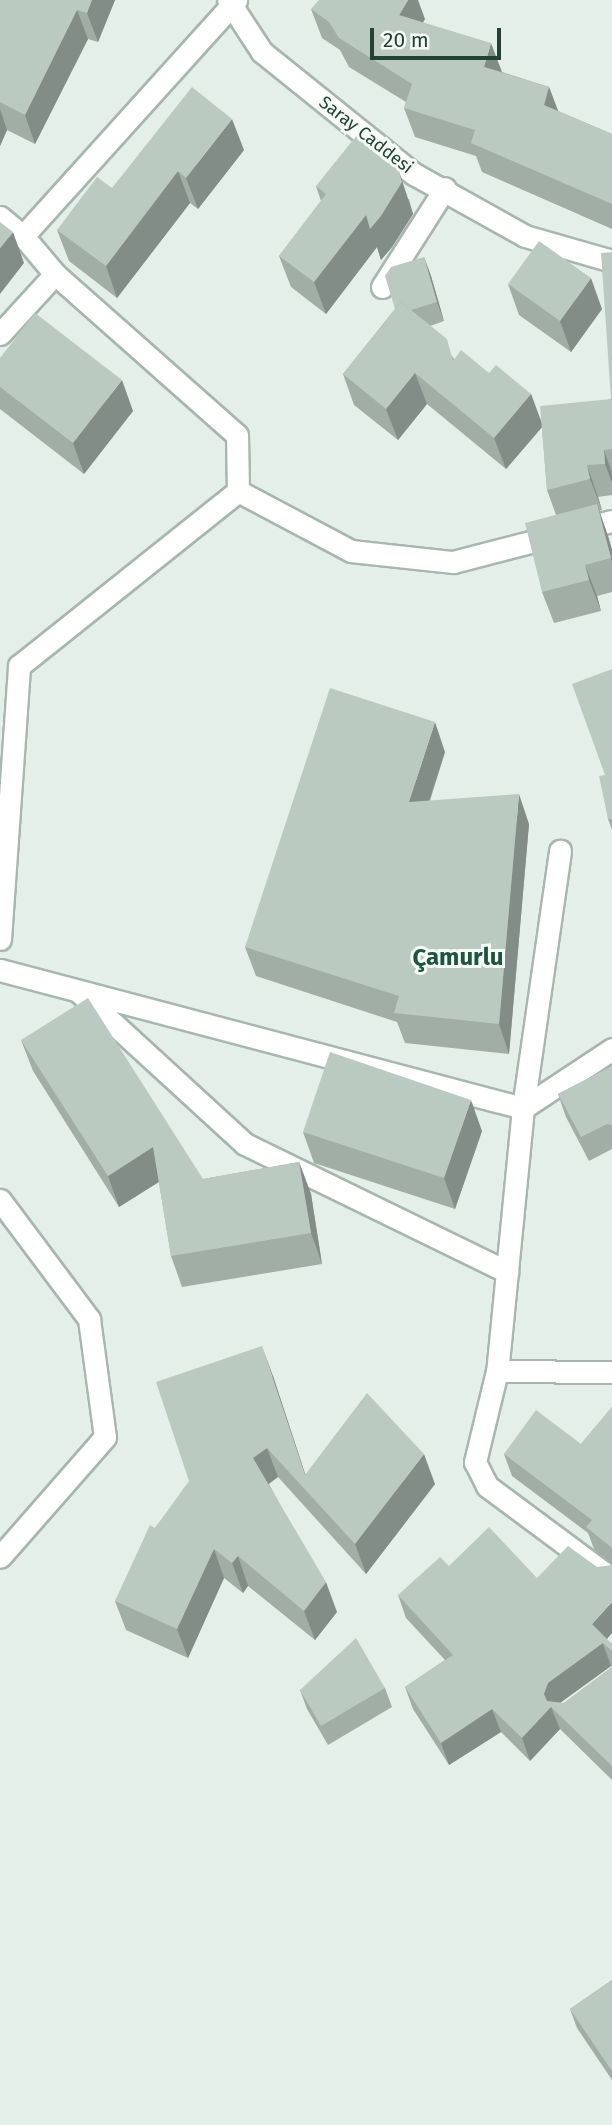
<!DOCTYPE html>
<html>
<head>
<meta charset="utf-8">
<style>
  body { margin:0 }
  #map { position:relative; width:612px; height:2125px; overflow:hidden; background:#e5efe9; font-family:"Fira Sans",sans-serif }
  div>[style] { position:absolute }
  .roads { filter:drop-shadow(2px 0 #a7b7af) drop-shadow(-2px 0 #a7b7af) drop-shadow(0 2px #a7b7af) drop-shadow(0 -2px #a7b7af) }
  .minor>* { height:21px; margin:-10.5px; padding:0 10.5px; transform-origin:10.5px; border-radius:10.5px; background:#fff }
  .wall>* { inset:0; background:#a0aea6 }
  .shaded-wall>* { inset:0; background:#828d87 }
  .building>* { inset:0; background:#bacac1 }
  span { translate:-50% -50%; white-space:nowrap; text-align:center; line-height:1.15; -webkit-text-stroke:6px #f6faf7; paint-order:stroke }
  .street-label { font-size:18px; color:#234135 }
  .district-label { font-size:24px; color:#1d553f; font-weight:700 }
  .scale { position:absolute; left:370px; top:28px; width:131px; height:32px; box-sizing:border-box; border:4px solid #234135; border-top:0; padding-left:9px; font-size:21px; line-height:24px; white-space:nowrap; color:#234135; -webkit-text-stroke:5px #f6faf7; paint-order:stroke }
</style>
</head>
<body>
<div id="map">
  <div class="roads">
    <div class="minor">
      <i style="left:228px;top:0;width:62px;rotate:56.8deg"></i>
      <i style="left:262px;top:52px;width:195px;rotate:38.8deg"></i>
      <i style="left:414px;top:174px;width:127px;rotate:29.2deg"></i>
      <i style="left:525px;top:236px;width:91px;rotate:16deg"></i>
      <i style="left:0;top:217px;width:30px;rotate:40deg"></i>
      <i style="left:23px;top:236px;width:50px;rotate:49.9deg"></i>
      <i style="left:55px;top:274px;width:243px;rotate:41.5deg"></i>
      <i style="left:237px;top:435px;width:56px;rotate:89deg"></i>
      <i style="left:23px;top:236px;width:318px;rotate:-47.9deg"></i>
      <i style="left:382px;top:287px;width:117px;rotate:-57.5deg"></i>
      <i style="left:0;top:334px;width:81px;rotate:-47.5deg"></i>
      <i style="left:0;top:939px;width:274px;rotate:-86deg"></i>
      <i style="left:19px;top:666px;width:280px;rotate:-38.6deg"></i>
      <i style="left:238px;top:491px;width:128px;rotate:28deg"></i>
      <i style="left:351px;top:551px;width:103px;rotate:6.2deg"></i>
      <i style="left:453px;top:562px;width:164px;rotate:-14.5deg"></i>
      <i style="left:0;top:970px;width:541px;rotate:14.78deg"></i>
      <i style="left:523px;top:1108px;width:264px;rotate:95.6deg"></i>
      <i style="left:497px;top:1371px;width:94px;rotate:103.6deg"></i>
      <i style="left:475px;top:1462px;width:27px;rotate:63deg"></i>
      <i style="left:487px;top:1486px;width:156px;rotate:36.6deg"></i>
      <i style="left:79px;top:992px;width:225px;rotate:42.5deg"></i>
      <i style="left:245px;top:1144px;width:292px;rotate:26deg"></i>
      <i style="left:523px;top:1108px;width:260px;rotate:-81.8deg"></i>
      <i style="left:523px;top:1108px;width:107px;rotate:-33.5deg"></i>
      <i style="left:0;top:1200px;width:149px;rotate:53.2deg"></i>
      <i style="left:89px;top:1319px;width:119px;rotate:82.3deg"></i>
      <i style="left:105px;top:1437px;width:159px;rotate:131.2deg"></i>
      <i style="left:497px;top:1371px;width:115px;rotate:0.5deg"></i>
    </div>
  </div>
  <div class="wall">
    <i style="clip-path:polygon(0 0,115px 0,98px 42px,88px 39px,35px 144px,7px 130px,0 146px)"></i>
    <i style="clip-path:polygon(311px 9px,425px 19px,423px 22px,502px 72px,549px 87px,558px 111px,612px 134px,612px 229px,482px 172px,476px 156px,415px 137px,404px 108px,406px 102px,349px 67px,340px 50px,322px 38px)"></i>
    <i style="clip-path:polygon(244px 150px,198px 209px,190px 203px,117px 298px,69px 261px,57px 230px,112px 188px)"></i>
    <i style="clip-path:polygon(316px 186px,409px 199px,413px 214px,392px 247px,381px 260px,377px 247px,326px 314px,291px 287px,279px 256px,321px 201px)"></i>
    <i style="clip-path:polygon(612px 252px,612px 495px,598px 497px,602px 510px,599px 511px,608px 536px,612px 550px,612px 592px,597px 596px,601px 611px,554px 623px,542px 592px,556px 515px,547px 490px,542px 427px,506px 469px,427px 404px,398px 440px,354px 405px,343px 374px,395px 309px,424px 257px,431px 276px,444px 321px,430px 326px,454px 359px,489px 373px,531px 394px,541px 423px,611px 399px)"></i>
    <i style="clip-path:polygon(508px 284px,602px 309px,571px 352px,519px 315px)"></i>
    <i style="clip-path:polygon(0 358px,133px 411px,84px 474px,0 409px)"></i>
    <i style="clip-path:polygon(612px 669px,612px 830px,608px 819px,605px 775px)"></i>
    <i style="clip-path:polygon(445px 752px,430px 801px,529px 824px,509px 1054px,405px 1043px,397px 1022px,256px 976px,245px 947px)"></i>
    <i style="clip-path:polygon(21px 1040px,203px 1179px,299px 1162px,311px 1194px,322px 1264px,182px 1287px,171px 1256px,159px 1182px,119px 1207px,33px 1071px)"></i>
    <i style="clip-path:polygon(612px 1066px,612px 1149px,589px 1161px,566px 1117px,558px 1094px)"></i>
    <i style="clip-path:polygon(482px 1131px,455px 1209px,314px 1163px,303px 1132px)"></i>
    <i style="clip-path:polygon(273px 1376px,305px 1474px,435px 1484px,366px 1574px,278px 1477px,269px 1484px,337px 1612px,315px 1640px,248px 1586px,243px 1593px,224px 1578px,188px 1658px,126px 1630px,115px 1601px,155px 1528px)"></i>
    <i style="clip-path:polygon(612px 1407px,612px 1564px,594px 1549px,588px 1533px,512px 1476px,504px 1454px,581px 1444px)"></i>
    <i style="clip-path:polygon(evenodd,449px 1566px,537px 1578px,612px 1644px,612px 1780px,560px 1729px,530px 1761px,501px 1732px,449px 1765px,413px 1709px,405px 1687px,445px 1660px,406px 1618px,398px 1595px,449px 1566px,611px 1666px,612px 1667px,564px 1703px,560px 1703px,611px 1666px)"></i>
    <i style="clip-path:polygon(385px 1688px,392px 1707px,328px 1745px,307px 1709px,300px 1690px)"></i>
    <i style="clip-path:polygon(612px 1980px,612px 2080px,577px 2028px,570px 2009px)"></i>
  </div>
  <div class="shaded-wall">
    <i style="clip-path:polygon(92px 0,115px 0,98px 42px,87px 13px)"></i>
    <i style="clip-path:polygon(408px 0,418px 0,425px 19px,410px 43px,399px 15px)"></i>
    <i style="clip-path:polygon(77px 10px,88px 39px,35px 144px,25px 115px)"></i>
    <i style="clip-path:polygon(491px 43px,502px 72px,484px 67px)"></i>
    <i style="clip-path:polygon(549px 87px,560px 116px,544px 105px)"></i>
    <i style="clip-path:polygon(0 109px,7px 130px,0 146px)"></i>
    <i style="clip-path:polygon(232px 119px,244px 150px,198px 209px,186px 178px)"></i>
    <i style="clip-path:polygon(398px 168px,413px 214px,392px 247px,381px 260px,377px 247px,326px 314px,314px 282px,366px 215px)"></i>
    <i style="clip-path:polygon(178px 171px,190px 203px,117px 298px,106px 266px)"></i>
    <i style="clip-path:polygon(13px 232px,24px 263px,0 294px,0 248px)"></i>
    <i style="clip-path:polygon(424px 257px,431px 276px,444px 321px,437px 302px)"></i>
    <i style="clip-path:polygon(591px 278px,602px 309px,571px 352px,560px 321px)"></i>
    <i style="clip-path:polygon(415px 373px,427px 404px,398px 440px,386px 409px)"></i>
    <i style="clip-path:polygon(122px 380px,133px 411px,84px 474px,73px 443px)"></i>
    <i style="clip-path:polygon(531px 394px,543px 426px,506px 469px,494px 438px)"></i>
    <i style="clip-path:polygon(604px 450px,612px 473px,612px 483px,605px 464px)"></i>
    <i style="clip-path:polygon(587px 465px,598px 497px,602px 510px,590px 479px)"></i>
    <i style="clip-path:polygon(597px 504px,608px 536px,612px 550px,612px 562px)"></i>
    <i style="clip-path:polygon(585px 565px,597px 596px,601px 611px,589px 580px)"></i>
    <i style="clip-path:polygon(435px 722px,445px 752px,419px 832px,409px 802px)"></i>
    <i style="clip-path:polygon(519px 794px,529px 824px,509px 1054px,499px 1024px)"></i>
    <i style="clip-path:polygon(471px 1100px,482px 1131px,455px 1209px,444px 1178px)"></i>
    <i style="clip-path:polygon(153px 1147px,165px 1178px,119px 1207px,108px 1176px)"></i>
    <i style="clip-path:polygon(299px 1162px,311px 1194px,322px 1264px,311px 1233px)"></i>
    <i style="clip-path:polygon(262px 1346px,273px 1376px,315px 1504px,305px 1475px)"></i>
    <i style="clip-path:polygon(267px 1448px,278px 1477px,264px 1487px,253px 1458px)"></i>
    <i style="clip-path:polygon(424px 1454px,435px 1484px,366px 1574px,355px 1544px)"></i>
    <i style="clip-path:polygon(214px 1549px,224px 1578px,188px 1658px,177px 1629px)"></i>
    <i style="clip-path:polygon(238px 1556px,248px 1586px,243px 1593px,232px 1563px)"></i>
    <i style="clip-path:polygon(326px 1582px,337px 1612px,315px 1640px,304px 1611px)"></i>
    <i style="clip-path:polygon(612px 1602px,612px 1633px,603px 1644px,611px 1666px,557px 1705px,551px 1707px,560px 1729px,530px 1761px,522px 1738px,548px 1683px,592px 1624px)"></i>
    <i style="clip-path:polygon(492px 1709px,501px 1732px,449px 1765px,441px 1743px)"></i>
  </div>
  <div class="building">
    <i style="clip-path:polygon(0 0,92px 0,87px 13px,77px 10px,25px 115px,0 102px)"></i>
    <i style="clip-path:polygon(319px 0,408px 0,399px 15px,491px 43px,484px 67px,549px 87px,544px 105px,612px 134px,612px 204px,471px 143px,475px 130px,404px 108px,412px 84px,339px 38px,329px 22px,311px 9px)"></i>
    <i style="clip-path:polygon(192px 87px,232px 119px,186px 178px,178px 171px,106px 266px,57px 230px,97px 177px,112px 188px)"></i>
    <i style="clip-path:polygon(357px 135px,398px 168px,402px 182px,381px 216px,370px 229px,366px 215px,314px 282px,279px 256px,326px 194px,316px 186px)"></i>
    <i style="clip-path:polygon(0 222px,13px 232px,0 248px)"></i>
    <i style="clip-path:polygon(539px 241px,591px 278px,560px 321px,508px 284px)"></i>
    <i style="clip-path:polygon(612px 252px,612px 449px,604px 450px,605px 464px,587px 465px,590px 479px,547px 490px,540px 406px,611px 399px,601px 253px)"></i>
    <i style="clip-path:polygon(424px 257px,437px 302px,411px 310px,401px 302px,395px 309px,385px 276px,391px 267px)"></i>
    <i style="clip-path:polygon(401px 302px,447px 339px,453px 361px,461px 350px,489px 373px,496px 365px,531px 394px,494px 438px,415px 373px,386px 409px,343px 374px)"></i>
    <i style="clip-path:polygon(35px 313px,122px 380px,73px 443px,0 387px,0 358px)"></i>
    <i style="clip-path:polygon(597px 504px,611px 558px,585px 565px,589px 580px,542px 592px,525px 523px)"></i>
    <i style="clip-path:polygon(612px 669px,612px 819px,608px 819px,599px 776px,605px 775px,572px 684px)"></i>
    <i style="clip-path:polygon(330px 688px,435px 722px,409px 802px,519px 794px,499px 1024px,394px 1013px,399px 996px,245px 947px)"></i>
    <i style="clip-path:polygon(88px 998px,203px 1179px,299px 1162px,311px 1233px,171px 1256px,153px 1147px,108px 1176px,21px 1040px)"></i>
    <i style="clip-path:polygon(330px 1052px,471px 1100px,444px 1178px,303px 1132px)"></i>
    <i style="clip-path:polygon(612px 1066px,612px 1125px,607px 1124px,581px 1137px,558px 1094px)"></i>
    <i style="clip-path:polygon(262px 1346px,305px 1475px,367px 1393px,424px 1454px,355px 1544px,267px 1448px,253px 1458px,326px 1582px,304px 1611px,238px 1556px,232px 1563px,214px 1549px,177px 1629px,115px 1601px,150px 1525px,155px 1528px,189px 1481px,156px 1382px)"></i>
    <i style="clip-path:polygon(612px 1407px,612px 1548px,586px 1527px,592px 1520px,504px 1454px,536px 1410px,581px 1444px)"></i>
    <i style="clip-path:polygon(489px 1527px,537px 1578px,568px 1546px,597px 1567px,612px 1565px,612px 1602px,592px 1624px,612px 1644px,612px 1651px,603px 1643px,548px 1683px,544px 1694px,547px 1701px,564px 1703px,612px 1667px,612px 1766px,551px 1707px,522px 1738px,492px 1709px,441px 1743px,405px 1687px,453px 1655px,398px 1595px,440px 1557px,449px 1566px)"></i>
    <i style="clip-path:polygon(356px 1638px,385px 1688px,321px 1726px,300px 1690px)"></i>
    <i style="clip-path:polygon(612px 1980px,612px 2071px,570px 2009px)"></i>
  </div>
  <div class="street-label">
    <span style="left:366px;top:135px;rotate:38deg">Saray Caddesi</span>
  </div>
  <div class="district-label">
    <span style="left:458px;top:958px">Çamurlu</span>
  </div>
  <div class="scale">20 m</div>
</div>
</body>
</html>
